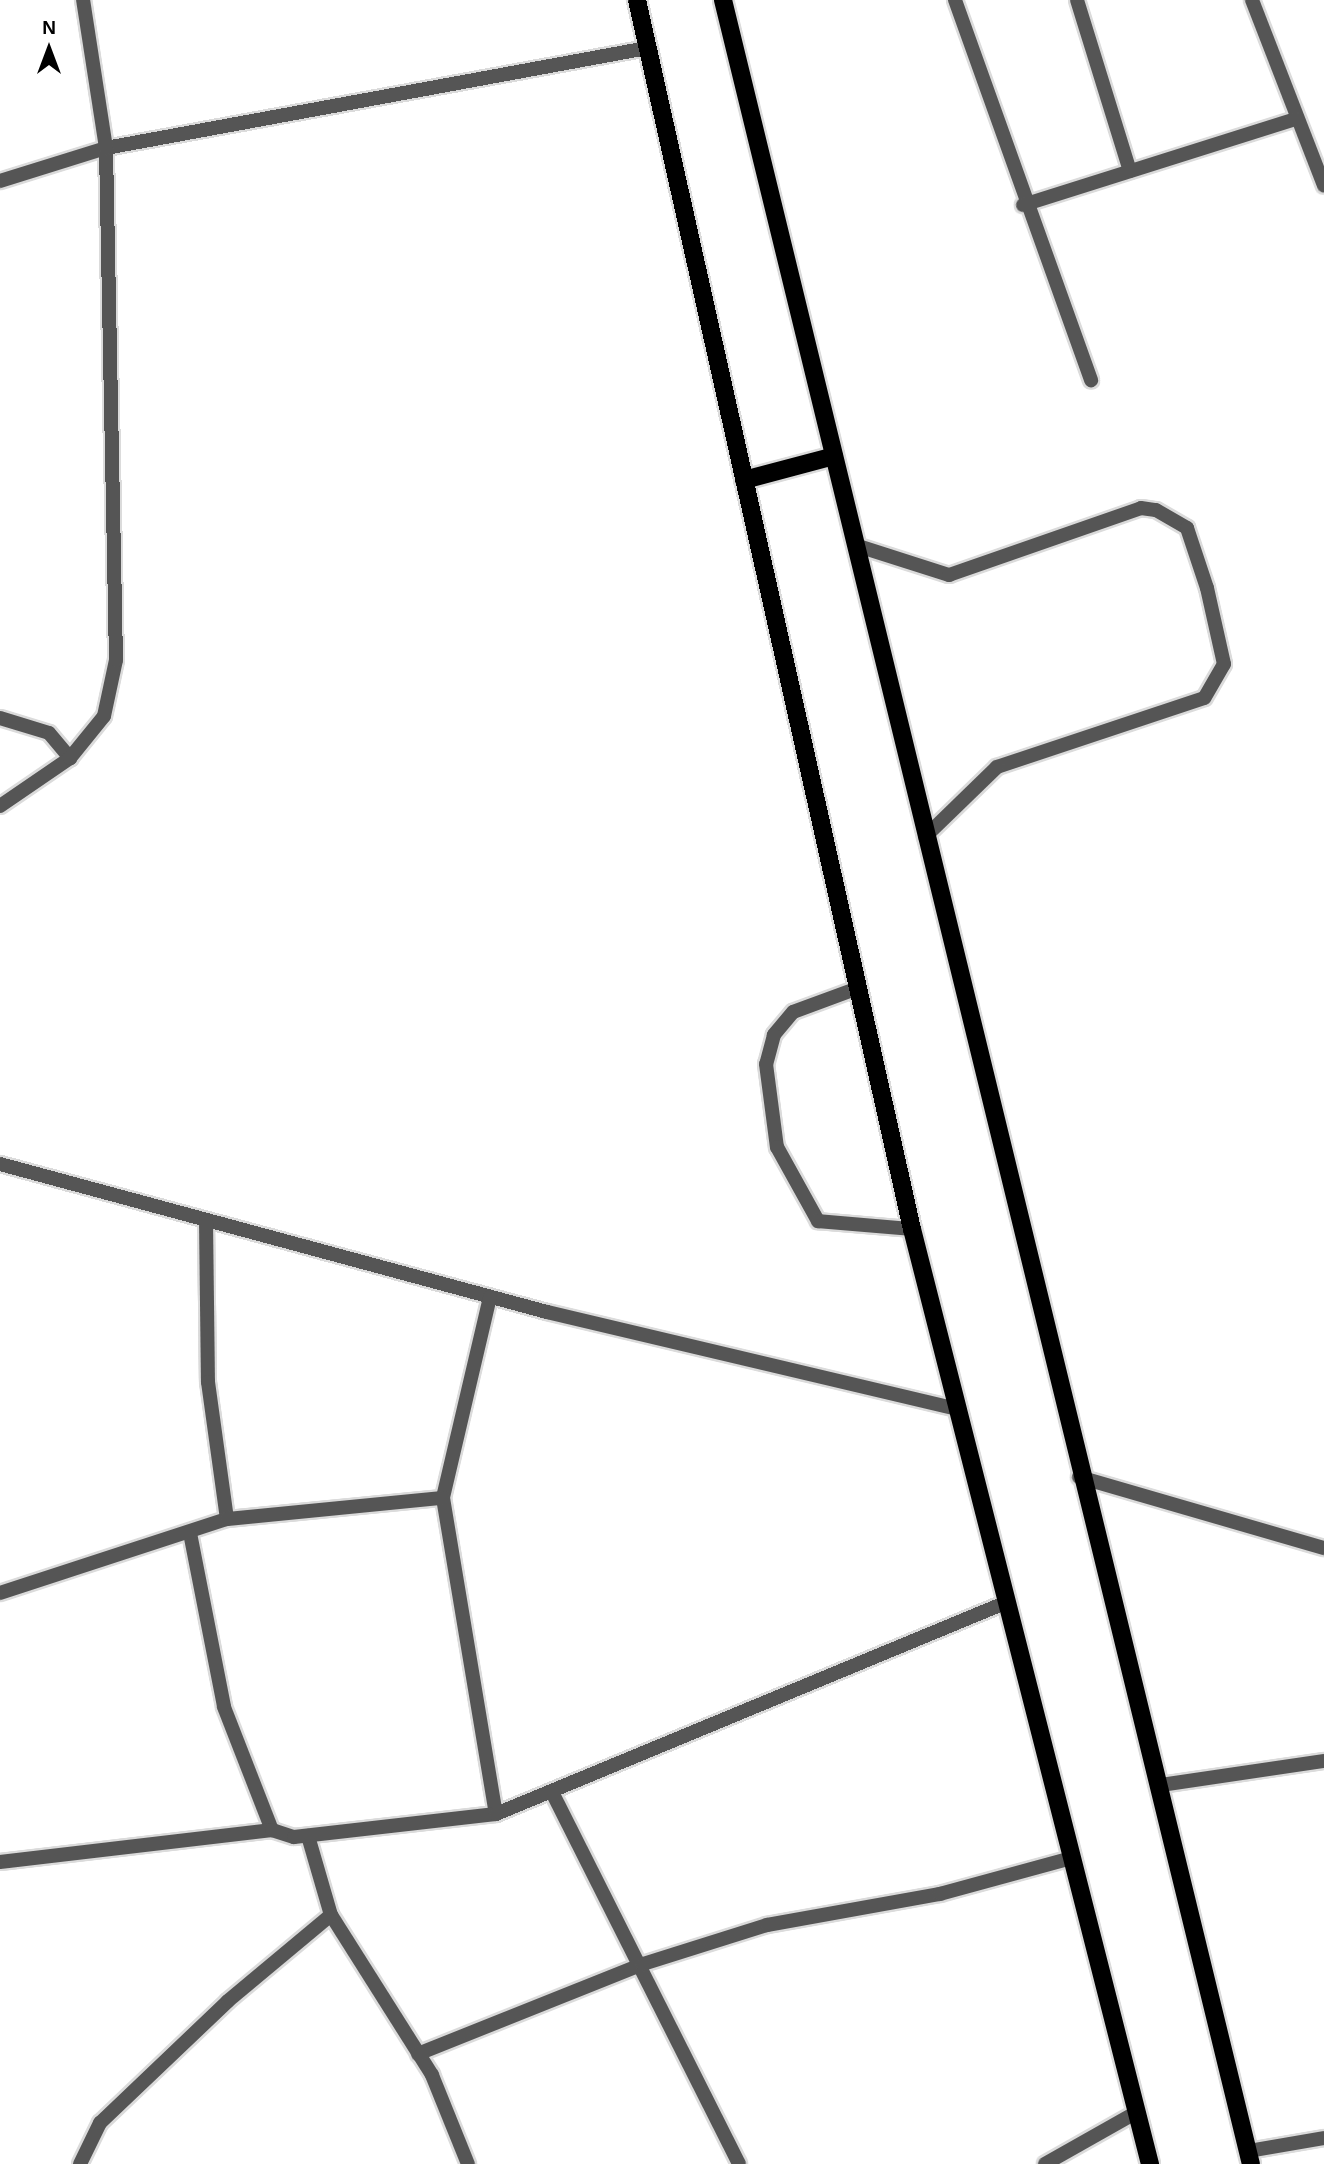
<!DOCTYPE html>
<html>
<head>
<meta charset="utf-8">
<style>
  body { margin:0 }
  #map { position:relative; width:1324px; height:2164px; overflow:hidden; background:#fff; font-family:Helvetica,sans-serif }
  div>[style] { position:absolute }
  .roads { filter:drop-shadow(2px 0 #dbdbdb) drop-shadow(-2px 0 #dbdbdb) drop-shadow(0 2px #dbdbdb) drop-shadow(0 -2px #dbdbdb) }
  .service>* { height:14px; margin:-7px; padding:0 7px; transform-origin:7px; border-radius:7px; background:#555 }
  .minor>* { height:14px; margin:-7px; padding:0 7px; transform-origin:7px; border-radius:7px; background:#555 }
  .primary>* { height:18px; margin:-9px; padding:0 9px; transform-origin:9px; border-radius:9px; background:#000 }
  span { translate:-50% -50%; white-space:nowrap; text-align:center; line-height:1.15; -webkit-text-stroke:7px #fff; paint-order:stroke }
  .north { position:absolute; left:14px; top:14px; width:70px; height:70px; -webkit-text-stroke:5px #fff; paint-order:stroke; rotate:0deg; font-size:19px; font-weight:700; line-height:28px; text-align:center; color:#000 }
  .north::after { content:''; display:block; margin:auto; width:24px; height:32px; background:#000; clip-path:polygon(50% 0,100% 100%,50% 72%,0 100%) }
</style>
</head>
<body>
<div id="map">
  <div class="roads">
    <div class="service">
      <i style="left:855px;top:545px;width:99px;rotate:17.7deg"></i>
      <i style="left:949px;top:575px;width:203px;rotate:-19.2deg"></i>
      <i style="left:1141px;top:508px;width:15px;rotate:8deg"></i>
      <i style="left:1156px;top:510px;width:36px;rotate:30deg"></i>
      <i style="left:1187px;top:528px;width:63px;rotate:71.6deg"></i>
      <i style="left:1207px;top:588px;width:78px;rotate:77.4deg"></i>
      <i style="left:1224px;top:664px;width:39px;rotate:120deg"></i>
      <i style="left:1204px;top:698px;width:218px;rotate:161.6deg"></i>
      <i style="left:997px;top:767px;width:100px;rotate:135.8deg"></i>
      <i style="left:858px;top:988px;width:69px;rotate:159.7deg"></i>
      <i style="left:793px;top:1012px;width:30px;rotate:130deg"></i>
      <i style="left:774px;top:1035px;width:30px;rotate:105deg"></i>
      <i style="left:766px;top:1064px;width:84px;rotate:82.5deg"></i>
      <i style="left:777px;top:1147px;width:85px;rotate:61deg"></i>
      <i style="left:818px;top:1221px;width:94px;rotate:4.9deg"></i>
      <i style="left:1161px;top:1785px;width:165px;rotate:-8.4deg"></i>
      <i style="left:1249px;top:2151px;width:76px;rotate:-9.8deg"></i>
    </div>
    <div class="minor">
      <i style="left:955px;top:0;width:404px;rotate:70.3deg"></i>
      <i style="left:1077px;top:0;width:179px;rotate:72.8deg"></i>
      <i style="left:1252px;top:0;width:199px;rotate:68.8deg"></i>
      <i style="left:0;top:181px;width:111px;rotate:-17.3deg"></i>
      <i style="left:106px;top:148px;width:550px;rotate:-10.47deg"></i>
      <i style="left:1023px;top:205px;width:285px;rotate:-17.5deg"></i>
      <i style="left:0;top:718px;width:51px;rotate:17deg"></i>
      <i style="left:49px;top:733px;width:33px;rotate:50deg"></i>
      <i style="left:0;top:806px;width:85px;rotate:-34.4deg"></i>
      <i style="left:70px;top:758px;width:54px;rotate:-51deg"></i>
      <i style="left:104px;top:716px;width:57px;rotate:-77.9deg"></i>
      <i style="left:116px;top:660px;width:512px;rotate:-91.12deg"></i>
      <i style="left:106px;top:148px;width:150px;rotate:-98.8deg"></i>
      <i style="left:0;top:1164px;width:567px;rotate:15.14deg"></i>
      <i style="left:547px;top:1312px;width:422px;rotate:13.3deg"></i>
      <i style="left:206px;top:1221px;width:161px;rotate:89.3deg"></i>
      <i style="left:208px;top:1382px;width:138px;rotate:82.1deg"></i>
      <i style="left:490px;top:1297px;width:206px;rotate:103.2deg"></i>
      <i style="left:443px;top:1498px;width:320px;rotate:80.5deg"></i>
      <i style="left:1079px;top:1477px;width:255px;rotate:16.2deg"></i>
      <i style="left:190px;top:1533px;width:177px;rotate:78.9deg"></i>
      <i style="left:224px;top:1707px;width:132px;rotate:68.7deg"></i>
      <i style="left:0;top:1593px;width:239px;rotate:-18.1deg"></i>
      <i style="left:227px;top:1519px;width:217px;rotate:-5.6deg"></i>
      <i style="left:552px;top:1792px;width:416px;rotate:63.3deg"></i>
      <i style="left:308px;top:1836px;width:82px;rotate:73.8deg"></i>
      <i style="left:331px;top:1915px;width:189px;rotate:57.7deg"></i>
      <i style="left:432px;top:2075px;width:96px;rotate:68deg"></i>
      <i style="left:0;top:1862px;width:274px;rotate:-6.7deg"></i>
      <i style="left:272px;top:1830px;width:23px;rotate:18deg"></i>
      <i style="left:294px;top:1837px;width:203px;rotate:-6.5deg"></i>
      <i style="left:496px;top:1814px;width:553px;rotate:-22.53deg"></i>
      <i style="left:418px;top:2054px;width:242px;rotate:-21.8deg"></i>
      <i style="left:643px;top:1964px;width:130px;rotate:-17.5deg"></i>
      <i style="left:767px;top:1925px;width:176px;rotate:-10.2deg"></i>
      <i style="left:940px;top:1894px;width:137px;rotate:-15.3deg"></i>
      <i style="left:80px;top:2164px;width:46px;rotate:-64deg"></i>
      <i style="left:100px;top:2123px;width:177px;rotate:-43.6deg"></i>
      <i style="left:228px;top:2001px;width:134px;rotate:-39.9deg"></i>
      <i style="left:1045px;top:2164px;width:106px;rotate:-29.5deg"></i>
    </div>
    <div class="primary">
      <i style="left:637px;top:0;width:1259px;rotate:77.39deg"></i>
      <i style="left:912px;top:1229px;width:965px;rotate:75.72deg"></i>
      <i style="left:723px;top:0;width:2227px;rotate:76.29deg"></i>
      <i style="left:744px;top:480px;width:93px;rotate:-14.9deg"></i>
    </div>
  </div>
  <div class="north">N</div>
</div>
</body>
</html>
